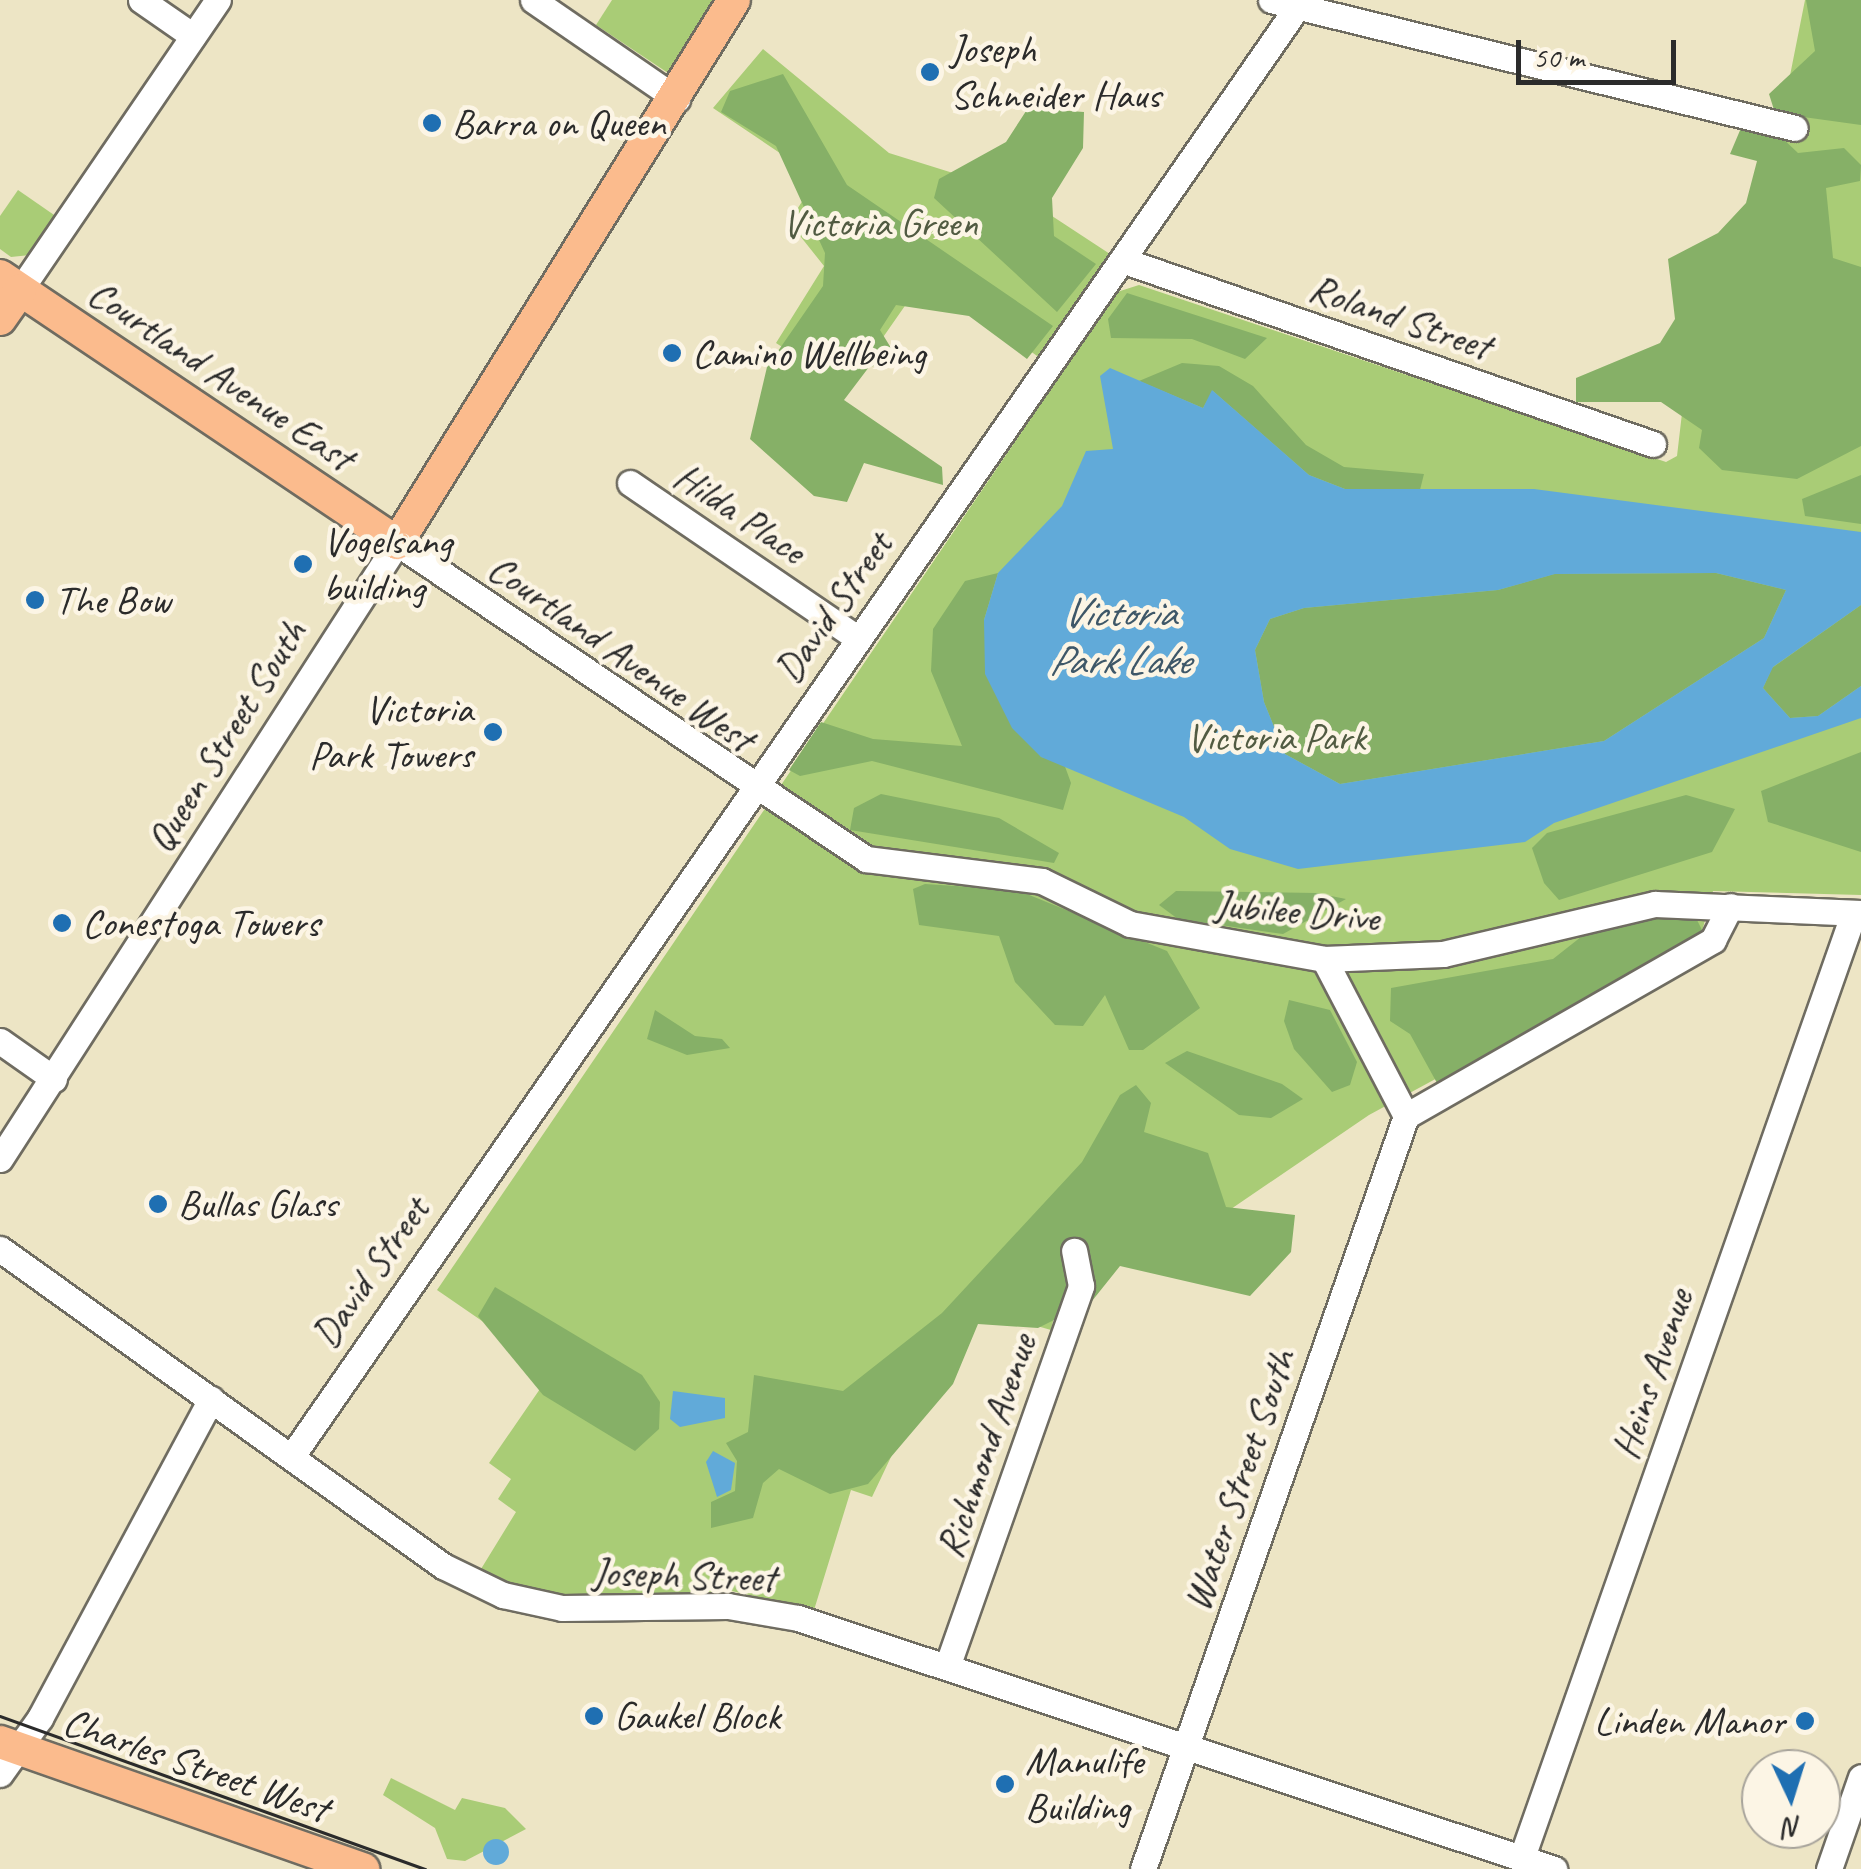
<!DOCTYPE html>
<html>
<head>
<meta charset="utf-8">
<style>
  body { margin:0 }
  #map { position:relative; width:1861px; height:1869px; overflow:hidden; background:#ede5c5; font-family:Caveat,sans-serif }
  div>[style] { position:absolute }
  .green>* { inset:0; background:#a9cc76 }
  .forest>* { inset:0; background:#86b067 }
  .water>* { inset:0; background:#61aad9 }
  .round { border-radius:50% }
  .roads { filter:drop-shadow(2px 0 #6f6c61) drop-shadow(-2px 0 #6f6c61) drop-shadow(0 2px #6f6c61) drop-shadow(0 -2px #6f6c61) }
  .minor>* { height:25px; margin:-12.5px; padding:0 12.5px; transform-origin:12.5px; border-radius:12.5px; background:#fff }
  .major>* { height:32px; margin:-16px; padding:0 16px; transform-origin:16px; border-radius:16px; background:#fbbb8d }
  .tram>* { height:2.5px; margin:-1.25px; padding:0 1.25px; transform-origin:1.25px; border-radius:1.25px; background:#2b2b2b }
  .dots>* { width:28px; height:28px; translate:-50% -50%; box-sizing:border-box; border:5px solid #fcf5e5; border-radius:50% }
  span { translate:-50% -50%; white-space:nowrap; text-align:center; line-height:1.15; -webkit-text-stroke:9px #fcf5e5; paint-order:stroke }
  .poi-label { font-size:40px; color:#2b2b2b }
  .left { translate:0 -50%; text-align:left }
  .right { translate:-100% -50%; text-align:right }
  .park-label { font-size:40px; color:#515b42 }
  .street-label { font-size:40px; color:#2b2b2b }
  .water-label { font-size:42px; color:#3e5768; font-style:italic }
  .north { position:absolute; left:1741px; top:1749px; width:100px; height:100px; box-sizing:border-box; background:#fcf5e5; border:2px solid #a8a49b; border-radius:50%; rotate:176deg; font-size:28px; font-weight:700; line-height:40px; text-align:center; color:#2b2b2b }
  .north::after { content:''; display:block; margin:auto; width:35px; height:45px; background:#1f6fb2; clip-path:polygon(50% 0,100% 100%,50% 72%,0 100%) }
  .scale { position:absolute; left:1516px; top:40px; width:160px; height:45px; box-sizing:border-box; border:5px solid #2b2b2b; border-top:0; padding-left:12px; font-size:30px; line-height:35px; white-space:nowrap; color:#2b2b2b; -webkit-text-stroke:8px #fcf5e5; paint-order:stroke }
</style>
</head>
<body>
<div id="map">
  <div class="green">
    <i style="clip-path:polygon(612px 0,714px 0,668px 73px,596px 25px)"></i>
    <i style="clip-path:polygon(1805px 0,1861px 0,1861px 895px,1713px 891px,1701px 935px,1369px 1115px,1231px 1209px,1127px 1234px,1060px 1291px,1051px 1330px,963px 1305px,872px 1497px,851px 1490px,814px 1610px,719px 1588px,705px 1599px,552px 1599px,518px 1593px,481px 1569px,516px 1512px,498px 1499px,511px 1479px,489px 1463px,553px 1370px,437px 1290px,1117px 292px,1139px 285px,1666px 462px,1677px 456px,1699px 268px,1751px 272px)"></i>
    <i style="clip-path:polygon(763px 49px,889px 153px,1017px 193px,1113px 256px,1040px 358px,925px 277px,847px 389px,776px 343px,824px 266px,789px 222px,817px 178px,713px 108px)"></i>
    <i style="clip-path:polygon(18px 190px,57px 217px,30px 255px,11px 257px,0 249px,0 216px)"></i>
    <i style="clip-path:polygon(391px 1778px,455px 1810px,462px 1798px,505px 1808px,526px 1829px,465px 1861px,447px 1859px,435px 1828px,383px 1795px)"></i>
  </div>
  <div class="forest">
    <i style="clip-path:polygon(1806px 0,1861px 0,1861px 125px,1775px 113px,1769px 94px,1815px 51px)"></i>
    <i style="clip-path:polygon(783px 74px,847px 185px,1053px 326px,1027px 359px,969px 316px,896px 305px,880px 330px,899px 361px,869px 367px,844px 400px,942px 467px,943px 485px,864px 463px,847px 502px,814px 496px,750px 439px,767px 367px,823px 286px,825px 253px,776px 146px,721px 112px,730px 91px)"></i>
    <i style="clip-path:polygon(1028px 108px,1084px 112px,1083px 148px,1052px 198px,1054px 236px,1096px 264px,1057px 312px,934px 198px,939px 179px,1006px 142px)"></i>
    <i style="clip-path:polygon(1741px 128px,1779px 135px,1798px 153px,1844px 148px,1861px 165px,1860px 181px,1826px 188px,1833px 258px,1861px 267px,1861px 446px,1797px 479px,1722px 470px,1699px 448px,1702px 430px,1661px 402px,1576px 402px,1576px 378px,1660px 343px,1675px 319px,1668px 259px,1718px 233px,1746px 203px,1757px 161px,1730px 154px)"></i>
    <i style="clip-path:polygon(1127px 293px,1267px 338px,1245px 359px,1192px 339px,1111px 338px,1108px 319px)"></i>
    <i style="clip-path:polygon(1182px 363px,1219px 366px,1253px 386px,1306px 445px,1344px 467px,1424px 474px,1419px 494px,1345px 489px,1309px 475px,1213px 391px,1203px 408px,1139px 381px)"></i>
    <i style="clip-path:polygon(1861px 475px,1861px 524px,1805px 516px,1802px 499px)"></i>
    <i style="clip-path:polygon(998px 573px,984px 620px,1041px 757px,1063px 761px,1071px 783px,1063px 810px,872px 761px,800px 776px,789px 770px,821px 722px,873px 739px,962px 746px,931px 671px,933px 629px,965px 581px)"></i>
    <i style="clip-path:polygon(1716px 573px,1786px 590px,1764px 638px,1604px 741px,1340px 784px,1285px 754px,1264px 702px,1255px 650px,1270px 619px,1304px 608px,1498px 590px,1554px 574px)"></i>
    <i style="clip-path:polygon(1861px 605px,1861px 686px,1818px 716px,1790px 718px,1763px 688px,1772px 668px)"></i>
    <i style="clip-path:polygon(1861px 752px,1861px 852px,1768px 822px,1761px 791px)"></i>
    <i style="clip-path:polygon(881px 794px,999px 818px,1059px 853px,1054px 863px,850px 830px,854px 808px)"></i>
    <i style="clip-path:polygon(1686px 795px,1735px 809px,1712px 852px,1559px 900px,1544px 883px,1532px 848px,1547px 833px)"></i>
    <i style="clip-path:polygon(925px 884px,1017px 890px,1167px 951px,1200px 1008px,1143px 1050px,1129px 1050px,1105px 995px,1083px 1026px,1055px 1025px,1015px 982px,999px 936px,919px 925px,913px 889px)"></i>
    <i style="clip-path:polygon(1176px 891px,1316px 893px,1346px 899px,1283px 934px,1178px 919px,1159px 905px)"></i>
    <i style="clip-path:polygon(1695px 916px,1703px 932px,1437px 1083px,1410px 1034px,1390px 1021px,1391px 988px,1553px 959px,1591px 929px,1627px 919px)"></i>
    <i style="clip-path:polygon(1289px 1000px,1330px 1010px,1357px 1062px,1350px 1085px,1332px 1092px,1294px 1049px,1284px 1021px)"></i>
    <i style="clip-path:polygon(655px 1010px,695px 1036px,722px 1039px,730px 1048px,687px 1055px,647px 1039px)"></i>
    <i style="clip-path:polygon(1187px 1051px,1282px 1084px,1303px 1099px,1271px 1118px,1239px 1115px,1165px 1063px)"></i>
    <i style="clip-path:polygon(1136px 1085px,1151px 1103px,1144px 1132px,1208px 1153px,1226px 1207px,1295px 1215px,1291px 1252px,1250px 1296px,1120px 1266px,1092px 1301px,1038px 1328px,978px 1324px,953px 1384px,868px 1484px,830px 1494px,779px 1469px,763px 1483px,753px 1518px,711px 1528px,711px 1502px,735px 1491px,737px 1461px,726px 1443px,748px 1432px,754px 1375px,843px 1391px,942px 1313px,1082px 1162px,1120px 1095px)"></i>
    <i style="clip-path:polygon(495px 1287px,642px 1375px,660px 1402px,659px 1429px,635px 1451px,543px 1395px,478px 1316px)"></i>
  </div>
  <div class="water">
    <i style="clip-path:polygon(evenodd,1110px 368px,1203px 408px,1212px 390px,1309px 475px,1345px 489px,1534px 489px,1861px 532px,1861px 605px,1773px 667px,1763px 688px,1790px 718px,1818px 716px,1861px 686px,1861px 718px,1554px 823px,1525px 842px,1298px 869px,1230px 849px,1184px 817px,1041px 757px,1012px 728px,985px 674px,984px 620px,998px 573px,1062px 506px,1086px 451px,1113px 449px,1100px 376px,1110px 368px,1716px 573px,1786px 590px,1764px 638px,1604px 741px,1340px 784px,1285px 754px,1264px 702px,1255px 650px,1270px 619px,1304px 608px,1498px 590px,1555px 574px,1716px 573px)"></i>
    <i style="clip-path:polygon(673px 1391px,725px 1398px,725px 1418px,680px 1427px,670px 1419px)"></i>
    <i style="clip-path:polygon(713px 1451px,735px 1463px,731px 1490px,717px 1497px,706px 1462px)"></i>
    <i class="round" style="left:483px;top:1839px;width:26px;height:26px"></i>
  </div>
  <div class="roads">
    <div class="minor">
      <i style="left:141px;top:0;width:63px;rotate:34.7deg"></i>
      <i style="left:533px;top:0;width:175px;rotate:34.5deg"></i>
      <i style="left:1271px;top:0;width:539px;rotate:13.73deg"></i>
      <i style="left:1122px;top:260px;width:562px;rotate:19.11deg"></i>
      <i style="left:20px;top:290px;width:351px;rotate:-55.7deg"></i>
      <i style="left:630px;top:483px;width:275px;rotate:34.3deg"></i>
      <i style="left:0;top:1041px;width:66px;rotate:35.1deg"></i>
      <i style="left:1406px;top:1116px;width:354px;rotate:-29.8deg"></i>
      <i style="left:1713px;top:940px;width:38px;rotate:-63deg"></i>
      <i style="left:0;top:1159px;width:733px;rotate:-57.2deg"></i>
      <i style="left:397px;top:543px;width:566px;rotate:33.97deg"></i>
      <i style="left:866px;top:859px;width:177px;rotate:7.1deg"></i>
      <i style="left:1042px;top:881px;width:98px;rotate:26deg"></i>
      <i style="left:1130px;top:924px;width:197px;rotate:10.2deg"></i>
      <i style="left:1324px;top:959px;width:119px;rotate:-2.4deg"></i>
      <i style="left:1443px;top:954px;width:218px;rotate:-13.3deg"></i>
      <i style="left:1655px;top:904px;width:206px;rotate:2.5deg"></i>
      <i style="left:0;top:1249px;width:545px;rotate:35.59deg"></i>
      <i style="left:443px;top:1566px;width:67px;rotate:25.8deg"></i>
      <i style="left:503px;top:1595px;width:60px;rotate:12.4deg"></i>
      <i style="left:562px;top:1608px;width:166px;rotate:-0.7deg"></i>
      <i style="left:728px;top:1606px;width:71px;rotate:9.7deg"></i>
      <i style="left:798px;top:1618px;width:797px;rotate:18.37deg"></i>
      <i style="left:292px;top:1456px;width:1772px;rotate:-55.25deg"></i>
      <i style="left:948px;top:1664px;width:401px;rotate:-70.6deg"></i>
      <i style="left:1081px;top:1286px;width:36px;rotate:-101deg"></i>
      <i style="left:0;top:1774px;width:69px;rotate:-54.5deg"></i>
      <i style="left:40px;top:1718px;width:362px;rotate:-61.8deg"></i>
      <i style="left:1522px;top:1857px;width:998px;rotate:-70.64deg"></i>
      <i style="left:1143px;top:1869px;width:798px;rotate:-70.75deg"></i>
      <i style="left:1406px;top:1116px;width:177px;rotate:-117.6deg"></i>
      <i style="left:1829px;top:1869px;width:97px;rotate:-70.8deg"></i>
    </div>
    <div class="major">
      <i style="left:0;top:276px;width:478px;rotate:33.9deg"></i>
      <i style="left:397px;top:543px;width:639px;rotate:-58.18deg"></i>
      <i style="left:0;top:319px;width:35px;rotate:-55deg"></i>
      <i style="left:0;top:1742px;width:385px;rotate:19.3deg"></i>
    </div>
  </div>
  <div class="tram">
    <i style="left:0;top:1716px;width:452px;rotate:19.8deg"></i>
  </div>
  <div class="dots">
    <i style="left:930px;top:72px;background:#1f6fb2"></i>
    <i style="left:432px;top:123px;background:#1f6fb2"></i>
    <i style="left:672px;top:353px;background:#1f6fb2"></i>
    <i style="left:303px;top:564px;background:#1f6fb2"></i>
    <i style="left:35px;top:600px;background:#1f6fb2"></i>
    <i style="left:493px;top:732px;background:#1f6fb2"></i>
    <i style="left:62px;top:923px;background:#1f6fb2"></i>
    <i style="left:158px;top:1204px;background:#1f6fb2"></i>
    <i style="left:594px;top:1716px;background:#1f6fb2"></i>
    <i style="left:1805px;top:1721px;background:#1f6fb2"></i>
    <i style="left:1005px;top:1784px;background:#1f6fb2"></i>
  </div>
  <div class="poi-label">
    <span class="left" style="left:950px;top:72px">Joseph<br>Schneider Haus</span>
    <span class="left" style="left:452px;top:123px">Barra on Queen</span>
    <span class="left" style="left:692px;top:353px">Camino Wellbeing</span>
    <span class="left" style="left:323px;top:564px">Vogelsang<br>building</span>
    <span class="left" style="left:55px;top:600px">The Bow</span>
    <span class="right" style="left:473px;top:732px">Victoria<br>Park Towers</span>
    <span class="left" style="left:82px;top:923px">Conestoga Towers</span>
    <span class="left" style="left:178px;top:1204px">Bullas Glass</span>
    <span class="left" style="left:614px;top:1716px">Gaukel Block</span>
    <span class="right" style="left:1785px;top:1721px">Linden Manor</span>
    <span class="left" style="left:1025px;top:1784px">Manulife<br>Building</span>
  </div>
  <div class="park-label">
    <span style="left:880px;top:223px">Victoria Green</span>
    <span style="left:1276px;top:737px">Victoria Park</span>
  </div>
  <div class="street-label">
    <span style="left:1400px;top:317px;rotate:19deg">Roland Street</span>
    <span style="left:221px;top:375px;rotate:34deg">Courtland Avenue East</span>
    <span style="left:740px;top:513px;rotate:34deg">Hilda Place</span>
    <span style="left:833px;top:607px;rotate:-55deg">David Street</span>
    <span style="left:621px;top:653px;rotate:35deg">Courtland Avenue West</span>
    <span style="left:226px;top:736px;rotate:-58deg">Queen Street South</span>
    <span style="left:1297px;top:911px;rotate:5deg">Jubilee Drive</span>
    <span style="left:370px;top:1272px;rotate:-55deg">David Street</span>
    <span style="left:1652px;top:1374px;rotate:-71deg">Heins Avenue</span>
    <span style="left:986px;top:1446px;rotate:-71deg">Richmond Avenue</span>
    <span style="left:1239px;top:1480px;rotate:-71deg">Water Street South</span>
    <span style="left:684px;top:1575px;rotate:2deg">Joseph Street</span>
    <span style="left:196px;top:1765px;rotate:19deg">Charles Street West</span>
  </div>
  <div class="water-label">
    <span style="left:1119px;top:637px">Victoria<br>Park Lake</span>
  </div>
  <div class="north">N</div>
  <div class="scale">50 m</div>
</div>
</body>
</html>
